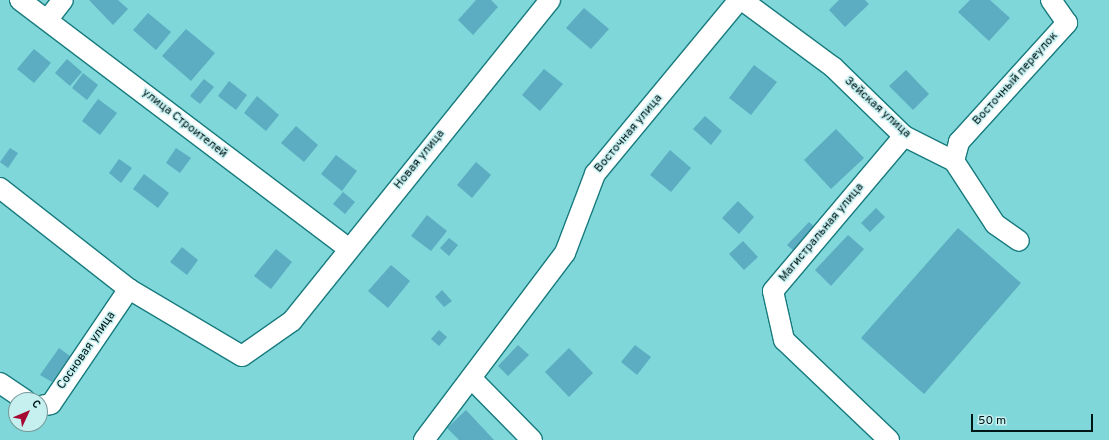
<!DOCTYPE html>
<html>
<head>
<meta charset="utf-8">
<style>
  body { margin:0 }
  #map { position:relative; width:1109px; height:440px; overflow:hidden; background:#7fd7d9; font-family:Overpass,sans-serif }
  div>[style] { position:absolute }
  .building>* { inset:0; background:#5cacc2 }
  .roads { filter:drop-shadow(1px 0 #187b7e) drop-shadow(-1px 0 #187b7e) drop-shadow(0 1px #187b7e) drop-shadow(0 -1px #187b7e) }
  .street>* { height:20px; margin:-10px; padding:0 10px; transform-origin:10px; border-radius:10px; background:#fff }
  span { translate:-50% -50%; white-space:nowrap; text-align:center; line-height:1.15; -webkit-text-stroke:3px #c6eff0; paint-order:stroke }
  .street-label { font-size:12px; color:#001718 }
  .north { position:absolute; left:8px; top:392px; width:40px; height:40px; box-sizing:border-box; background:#c6eff0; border:1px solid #77999a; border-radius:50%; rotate:46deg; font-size:11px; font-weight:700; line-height:16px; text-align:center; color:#001718 }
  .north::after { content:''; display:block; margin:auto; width:14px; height:18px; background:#a50830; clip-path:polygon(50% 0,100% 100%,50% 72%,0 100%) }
  .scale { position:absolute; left:971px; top:414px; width:122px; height:18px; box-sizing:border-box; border:2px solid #001718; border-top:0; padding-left:5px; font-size:12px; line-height:14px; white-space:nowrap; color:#001718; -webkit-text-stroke:3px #c6eff0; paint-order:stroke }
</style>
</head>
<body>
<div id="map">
  <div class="building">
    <i style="clip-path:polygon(89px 0,118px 0,128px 9px,113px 25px)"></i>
    <i style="clip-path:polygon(476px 0,491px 0,498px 7px,473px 35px,458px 20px)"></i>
    <i style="clip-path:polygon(839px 0,865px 0,869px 4px,845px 27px,829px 10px)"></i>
    <i style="clip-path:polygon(970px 0,990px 0,1010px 18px,989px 41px,958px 12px)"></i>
    <i style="clip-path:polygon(584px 8px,609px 29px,591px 49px,566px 28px)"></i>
    <i style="clip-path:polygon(148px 13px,171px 32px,156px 50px,133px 30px)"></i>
    <i style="clip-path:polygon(186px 29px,215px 53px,191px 81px,162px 56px)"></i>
    <i style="clip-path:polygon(34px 49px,51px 63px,34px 83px,17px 69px)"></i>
    <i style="clip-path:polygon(67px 59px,82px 72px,70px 86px,55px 73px)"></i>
    <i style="clip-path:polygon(754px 65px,777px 82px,751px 115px,729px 98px)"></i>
    <i style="clip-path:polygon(544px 69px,563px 84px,540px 111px,522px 95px)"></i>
    <i style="clip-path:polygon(906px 70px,929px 94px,913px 110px,889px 86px)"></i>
    <i style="clip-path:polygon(83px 73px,98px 85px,87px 100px,72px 88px)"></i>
    <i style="clip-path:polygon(204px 79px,214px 87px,200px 104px,190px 96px)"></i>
    <i style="clip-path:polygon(229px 81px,247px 95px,236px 110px,218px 96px)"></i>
    <i style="clip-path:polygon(257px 96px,279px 115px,266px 131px,244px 113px)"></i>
    <i style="clip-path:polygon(98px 99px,117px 113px,100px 135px,82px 121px)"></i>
    <i style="clip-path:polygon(705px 116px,722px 131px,711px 145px,693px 129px)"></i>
    <i style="clip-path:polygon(296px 126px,318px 145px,304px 162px,281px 143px)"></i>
    <i style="clip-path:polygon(836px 129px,864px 158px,831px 189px,804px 160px)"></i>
    <i style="clip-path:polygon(10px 148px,18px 153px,8px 168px,0 162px)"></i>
    <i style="clip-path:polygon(176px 148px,191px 158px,180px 173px,166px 163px)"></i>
    <i style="clip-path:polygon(670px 150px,691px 168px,671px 192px,650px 175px)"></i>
    <i style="clip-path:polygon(336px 155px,357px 171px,342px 191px,321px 174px)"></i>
    <i style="clip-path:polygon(119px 159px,132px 168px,121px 183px,109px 173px)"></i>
    <i style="clip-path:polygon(476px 162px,491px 175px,472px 198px,457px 185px)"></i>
    <i style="clip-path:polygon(144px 174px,169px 193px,158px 208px,133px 189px)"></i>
    <i style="clip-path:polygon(343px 192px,355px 202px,345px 214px,333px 204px)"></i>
    <i style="clip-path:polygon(738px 201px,754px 217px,739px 234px,722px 218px)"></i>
    <i style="clip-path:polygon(876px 208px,885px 217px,870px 232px,861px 223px)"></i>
    <i style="clip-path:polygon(427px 215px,447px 231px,431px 251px,411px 236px)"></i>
    <i style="clip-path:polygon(809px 222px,816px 228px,795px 252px,787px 245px)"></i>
    <i style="clip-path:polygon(958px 228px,1021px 283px,924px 394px,861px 338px)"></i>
    <i style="clip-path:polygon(848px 235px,864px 249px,831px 286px,815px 270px)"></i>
    <i style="clip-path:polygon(449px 238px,458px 245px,449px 256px,440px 248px)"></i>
    <i style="clip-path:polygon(743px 241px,758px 257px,744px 270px,729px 254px)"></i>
    <i style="clip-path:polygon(182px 247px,198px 260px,187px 275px,170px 262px)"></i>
    <i style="clip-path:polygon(276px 249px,292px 262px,271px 289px,254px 276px)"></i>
    <i style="clip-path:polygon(391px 265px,410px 281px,388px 308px,368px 291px)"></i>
    <i style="clip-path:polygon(442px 290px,452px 301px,444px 307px,435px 297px)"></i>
    <i style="clip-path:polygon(439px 330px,447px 337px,439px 346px,431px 339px)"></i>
    <i style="clip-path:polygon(518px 345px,529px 355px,508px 376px,498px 366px)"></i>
    <i style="clip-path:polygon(635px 345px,651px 357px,637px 375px,621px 362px)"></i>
    <i style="clip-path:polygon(59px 348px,70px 356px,52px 382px,40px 375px)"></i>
    <i style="clip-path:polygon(569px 348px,593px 373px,569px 397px,545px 372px)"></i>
    <i style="clip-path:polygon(466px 410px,494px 440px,459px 440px,447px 428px)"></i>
  </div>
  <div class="roads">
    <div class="street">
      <i style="left:20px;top:0;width:411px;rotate:37.1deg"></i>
      <i style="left:742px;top:0;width:113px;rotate:36.4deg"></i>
      <i style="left:833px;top:67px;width:99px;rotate:44.2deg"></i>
      <i style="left:904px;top:136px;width:56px;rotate:26.6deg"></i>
      <i style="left:954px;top:161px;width:75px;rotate:56.9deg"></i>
      <i style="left:995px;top:224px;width:29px;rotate:35deg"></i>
      <i style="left:48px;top:19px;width:24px;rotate:-52deg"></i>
      <i style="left:954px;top:161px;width:20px;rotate:-75deg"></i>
      <i style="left:959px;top:142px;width:161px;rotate:-47.8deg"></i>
      <i style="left:1067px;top:23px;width:28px;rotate:-125deg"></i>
      <i style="left:0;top:188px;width:164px;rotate:38.1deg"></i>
      <i style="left:129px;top:289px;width:131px;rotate:30.7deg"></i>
      <i style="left:242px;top:356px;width:61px;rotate:-35deg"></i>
      <i style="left:292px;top:321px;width:412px;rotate:-51.2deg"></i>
      <i style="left:471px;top:378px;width:87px;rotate:45.5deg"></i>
      <i style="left:0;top:383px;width:30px;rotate:34deg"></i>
      <i style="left:40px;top:406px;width:11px;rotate:-10deg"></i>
      <i style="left:51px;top:404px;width:139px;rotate:-55.9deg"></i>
      <i style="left:424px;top:440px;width:234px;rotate:-53deg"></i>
      <i style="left:565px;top:253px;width:85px;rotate:-69.2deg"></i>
      <i style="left:595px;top:174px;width:226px;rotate:-50.4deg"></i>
      <i style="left:889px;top:440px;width:145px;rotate:-136.4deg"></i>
      <i style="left:784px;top:340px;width:50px;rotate:-102.7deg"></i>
      <i style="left:773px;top:291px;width:203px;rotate:-49.8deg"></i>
    </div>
  </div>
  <div class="street-label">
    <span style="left:1016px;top:79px;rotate:-48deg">Восточный переулок</span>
    <span style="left:877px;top:108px;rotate:42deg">Зейская улица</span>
    <span style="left:184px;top:124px;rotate:38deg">улица Строителей</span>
    <span style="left:629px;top:134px;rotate:-50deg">Восточная улица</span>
    <span style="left:420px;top:160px;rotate:-51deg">Новая улица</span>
    <span style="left:822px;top:233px;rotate:-50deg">Магистральная улица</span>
    <span style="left:87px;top:351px;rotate:-55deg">Сосновая улица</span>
  </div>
  <div class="north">С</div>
  <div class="scale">50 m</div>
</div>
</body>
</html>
